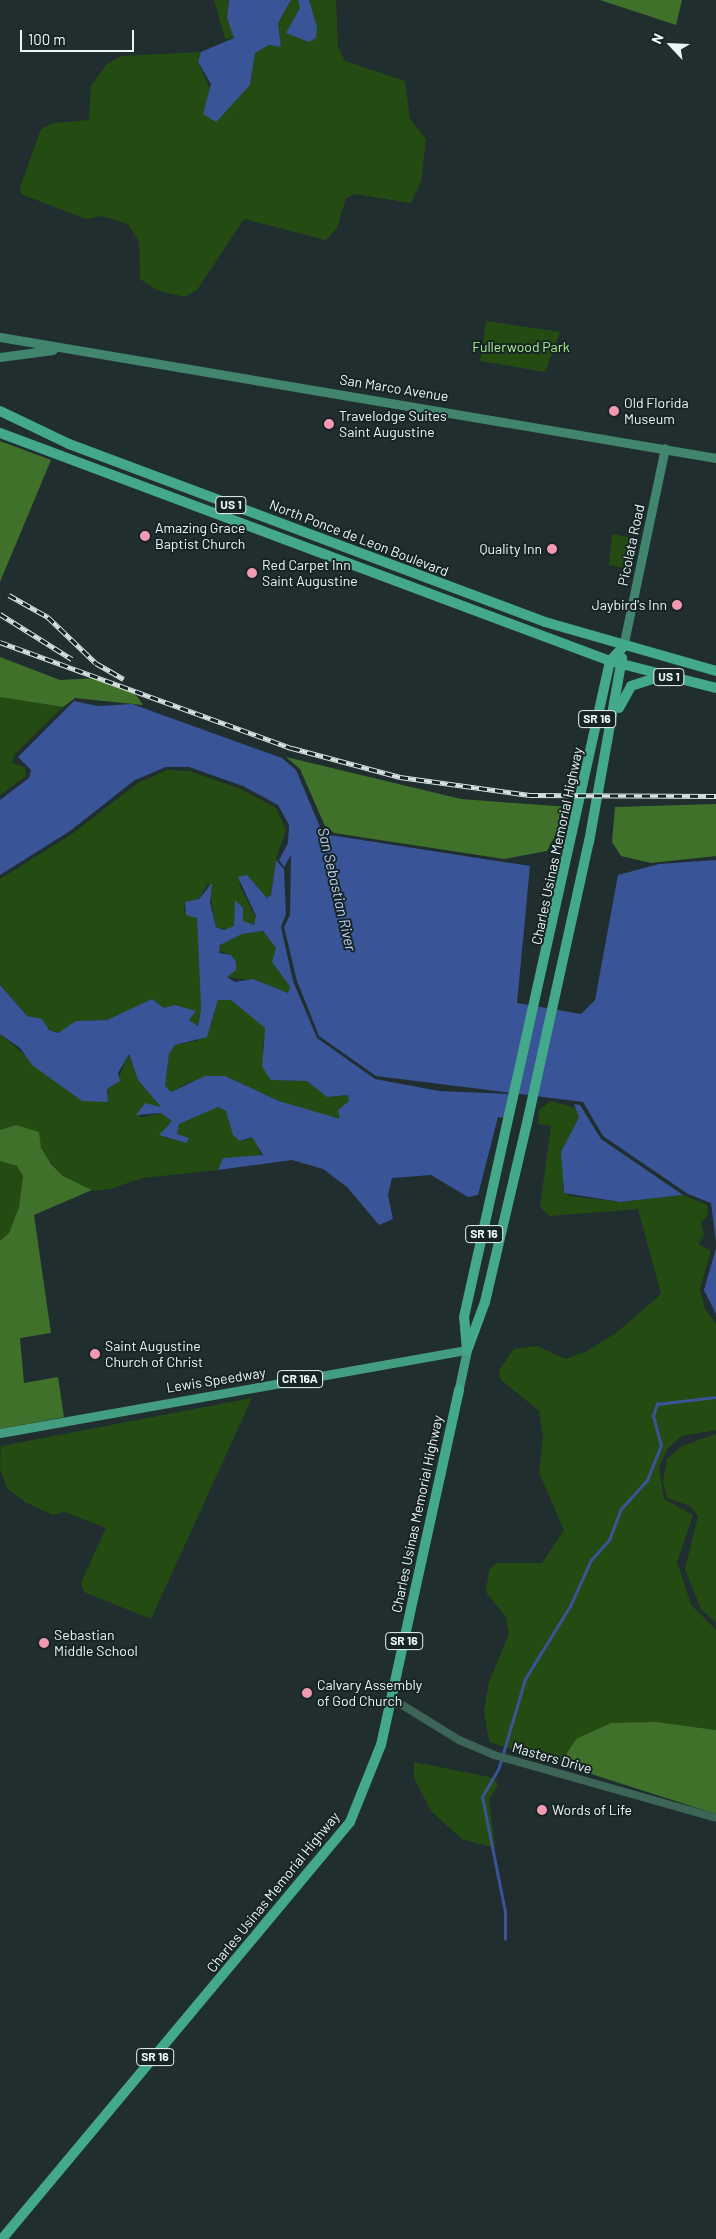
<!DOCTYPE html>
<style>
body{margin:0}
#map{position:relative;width:716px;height:2239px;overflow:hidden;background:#202e2f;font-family:Barlow,sans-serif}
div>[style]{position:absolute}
.green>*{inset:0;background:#244c12}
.forest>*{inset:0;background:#3f712b}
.water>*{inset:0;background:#395497}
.stream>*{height:2.5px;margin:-1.25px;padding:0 1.25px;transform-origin:1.25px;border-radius:1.25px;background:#395497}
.tertiary>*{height:8px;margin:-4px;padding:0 4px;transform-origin:4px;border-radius:4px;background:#3d6557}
.secondary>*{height:9px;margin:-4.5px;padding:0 4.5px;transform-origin:4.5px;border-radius:4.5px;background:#42856f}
.primary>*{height:9px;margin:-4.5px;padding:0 4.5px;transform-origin:4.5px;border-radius:4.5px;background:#439e81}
.trunk>*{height:10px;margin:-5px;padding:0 5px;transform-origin:5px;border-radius:5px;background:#43a98a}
.rail>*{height:4.5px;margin-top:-2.25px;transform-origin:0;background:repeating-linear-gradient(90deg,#162425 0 8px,#d8e1e2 0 16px);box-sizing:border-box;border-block:1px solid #d8e1e2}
.dots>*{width:14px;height:14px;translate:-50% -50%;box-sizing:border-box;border:2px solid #162425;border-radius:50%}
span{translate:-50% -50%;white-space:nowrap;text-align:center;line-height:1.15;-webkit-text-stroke:4px #162425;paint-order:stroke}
.shield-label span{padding:1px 4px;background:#162425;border:1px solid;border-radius:4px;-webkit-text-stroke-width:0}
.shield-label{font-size:12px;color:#edf6f7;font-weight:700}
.park-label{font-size:14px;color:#a9ef8f}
.street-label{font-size:14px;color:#edf6f7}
.poi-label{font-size:14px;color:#edf6f7}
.left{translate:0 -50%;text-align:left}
.right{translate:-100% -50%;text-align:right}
.water-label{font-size:15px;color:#bccef4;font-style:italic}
.north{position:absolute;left:646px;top:20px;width:50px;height:50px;-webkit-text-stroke:4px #162425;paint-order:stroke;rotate:295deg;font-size:14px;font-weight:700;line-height:20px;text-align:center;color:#edf6f7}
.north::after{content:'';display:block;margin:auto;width:18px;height:22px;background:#edf6f7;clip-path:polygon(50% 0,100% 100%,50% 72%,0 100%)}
.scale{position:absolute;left:20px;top:30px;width:114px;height:22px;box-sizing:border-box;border:2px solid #edf6f7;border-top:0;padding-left:6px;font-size:15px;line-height:18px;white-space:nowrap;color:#edf6f7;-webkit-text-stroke:4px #162425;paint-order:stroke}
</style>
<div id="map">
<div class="green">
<i style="clip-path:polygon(214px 0,229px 0,227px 18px,235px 38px,225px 39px)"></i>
<i style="clip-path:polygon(291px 0,298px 0,317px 27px,309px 0,336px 0,338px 47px,345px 61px,405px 81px,410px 119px,426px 139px,421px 181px,411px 203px,355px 194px,346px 198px,337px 228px,326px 240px,244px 219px,197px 290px,185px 297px,156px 290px,140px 279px,139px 242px,128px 224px,102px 216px,86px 219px,21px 194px,20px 187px,41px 129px,54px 123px,89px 120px,91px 86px,107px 64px,121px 56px,201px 52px,198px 62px,209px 87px,234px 101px,250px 85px,255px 53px,269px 45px,281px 47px,278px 23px)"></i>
<i style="clip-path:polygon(486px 321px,560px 332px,545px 372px,480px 361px)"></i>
<i style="clip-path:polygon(612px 534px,638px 539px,629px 569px,609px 565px)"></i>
<i style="clip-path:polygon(0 697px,63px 707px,15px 754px,12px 763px,25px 767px,26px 776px,0 795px)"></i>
<i style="clip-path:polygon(167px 770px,189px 771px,241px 789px,276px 808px,286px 830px,276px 858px,271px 895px,267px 898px,247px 875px,239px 884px,258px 922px,247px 925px,234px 913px,237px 922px,230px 930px,216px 927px,208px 883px,199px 899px,185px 902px,184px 911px,197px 917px,201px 1009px,197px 1027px,189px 1020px,193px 1010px,164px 1008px,152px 999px,107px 1020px,76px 1021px,61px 1033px,49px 1030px,37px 1018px,27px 1016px,0 985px,0 879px,72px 834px,138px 783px)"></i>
<i style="clip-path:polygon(263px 931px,276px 948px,278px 970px,290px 987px,288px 993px,257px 981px,227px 977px,232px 970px,228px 954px,217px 950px,220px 945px,242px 934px)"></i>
<i style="clip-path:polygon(218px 1000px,231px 1000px,266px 1028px,262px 1048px,276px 1080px,307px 1081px,327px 1097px,348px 1095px,350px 1101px,340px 1108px,340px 1120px,279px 1101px,225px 1076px,189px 1082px,171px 1092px,165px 1086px,169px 1054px,175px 1045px,197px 1041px,211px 1025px)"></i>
<i style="clip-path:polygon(0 1034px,63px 1088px,109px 1094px,107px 1089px,117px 1083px,128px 1054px,138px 1080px,161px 1107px,142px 1105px,139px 1118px,161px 1113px,172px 1121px,163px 1137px,186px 1143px,177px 1134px,178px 1124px,218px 1107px,226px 1111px,244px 1141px,252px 1137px,256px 1141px,262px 1159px,238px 1160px,218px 1170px,142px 1178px,110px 1189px,94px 1191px,63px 1176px,16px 1125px,0 1130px)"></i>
<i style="clip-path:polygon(551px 1101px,577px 1108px,579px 1117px,561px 1152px,566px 1170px,562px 1188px,569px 1196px,620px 1202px,683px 1195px,707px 1205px,708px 1214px,701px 1223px,704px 1235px,698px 1244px,711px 1251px,700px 1289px,705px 1309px,716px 1324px,716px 1430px,681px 1436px,667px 1449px,659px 1468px,664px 1499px,693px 1515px,677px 1562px,691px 1605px,716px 1630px,716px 1730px,656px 1722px,576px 1739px,560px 1764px,489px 1742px,484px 1711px,489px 1682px,509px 1634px,506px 1617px,486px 1592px,489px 1570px,496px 1563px,542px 1563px,564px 1530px,539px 1473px,543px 1438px,539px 1411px,500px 1379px,499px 1370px,514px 1349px,537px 1346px,566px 1359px,587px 1351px,616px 1333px,661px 1294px,638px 1209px,550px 1216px,540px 1207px,551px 1126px,538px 1124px,539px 1110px)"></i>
<i style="clip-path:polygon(0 1161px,17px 1166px,23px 1175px,19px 1207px,9px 1233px,0 1241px)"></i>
<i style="clip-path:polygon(252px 1398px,151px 1619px,84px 1592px,81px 1583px,106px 1528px,65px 1512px,53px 1515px,25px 1502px,7px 1488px,0 1469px,1px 1446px)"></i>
<i style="clip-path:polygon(716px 1434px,716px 1623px,701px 1609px,685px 1569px,698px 1516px,690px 1506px,667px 1498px,663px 1482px,667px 1459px,682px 1446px)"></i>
<i style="clip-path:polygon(414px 1762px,494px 1778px,498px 1785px,489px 1799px,495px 1848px,462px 1839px,431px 1811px,414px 1778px)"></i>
</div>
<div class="forest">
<i style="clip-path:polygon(600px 0,682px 0,676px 25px)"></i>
<i style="clip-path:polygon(0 441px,51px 460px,0 582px)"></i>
<i style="clip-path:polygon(0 657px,60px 680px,97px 678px,131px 688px,143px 705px,75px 698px,63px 707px,0 697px)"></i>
<i style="clip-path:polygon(286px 757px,461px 799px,569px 807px,568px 821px,563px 821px,547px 851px,504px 859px,334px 833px,325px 826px,300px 769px)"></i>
<i style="clip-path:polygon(716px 804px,716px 856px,651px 863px,621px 856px,612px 842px,615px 807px)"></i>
<i style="clip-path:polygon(16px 1125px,39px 1132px,41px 1148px,51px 1164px,63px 1176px,92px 1190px,34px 1215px,51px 1333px,20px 1338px,24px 1383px,58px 1377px,64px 1417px,0 1429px,0 1241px,9px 1233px,19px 1207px,23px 1176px,17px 1166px,0 1161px,0 1130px)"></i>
<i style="clip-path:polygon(656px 1722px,716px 1730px,716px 1814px,560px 1764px,576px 1739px,611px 1723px)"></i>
</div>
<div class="water">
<i style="clip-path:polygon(229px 0,291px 0,278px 23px,281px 47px,269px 45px,255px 53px,250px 85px,216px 122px,203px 114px,211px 84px,198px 62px,201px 52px,234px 38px,227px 18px)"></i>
<i style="clip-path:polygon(298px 0,309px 0,317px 27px,316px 38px,309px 42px,286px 33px,300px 8px)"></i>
<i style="clip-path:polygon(74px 701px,97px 706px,132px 704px,282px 758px,296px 770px,323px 834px,530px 866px,517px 1003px,581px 1014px,595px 1000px,618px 875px,659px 864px,716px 860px,716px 1243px,711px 1203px,688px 1194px,603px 1136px,583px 1102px,376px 1076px,319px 1036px,297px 981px,284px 927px,290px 915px,291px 855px,284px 867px,279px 860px,288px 843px,289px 825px,278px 805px,243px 786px,189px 767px,166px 767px,135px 780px,70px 831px,0 875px,0 800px,29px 778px,31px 770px,18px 757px)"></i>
<i style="clip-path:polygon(evenodd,276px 860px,284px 869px,286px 914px,281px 927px,293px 981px,317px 1038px,375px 1079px,439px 1091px,512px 1094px,507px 1118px,498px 1117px,478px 1195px,468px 1197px,431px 1175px,392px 1178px,388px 1195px,393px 1219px,379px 1225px,347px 1187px,323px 1169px,292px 1160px,218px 1170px,223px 1158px,263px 1155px,252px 1137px,240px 1141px,233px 1135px,226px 1111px,218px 1107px,179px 1124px,177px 1134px,189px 1138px,186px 1143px,159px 1135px,172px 1121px,161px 1113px,136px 1115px,145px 1103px,161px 1107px,138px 1080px,129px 1054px,118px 1073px,120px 1081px,107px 1089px,108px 1102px,82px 1101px,32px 1065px,20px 1048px,0 1034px,0 985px,27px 1016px,42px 1019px,49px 1030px,58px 1033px,76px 1021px,107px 1020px,152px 999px,164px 1008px,175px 1005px,196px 1011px,189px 1020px,198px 1026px,201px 1009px,197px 918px,186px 915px,185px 902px,199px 899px,212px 883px,210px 903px,216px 927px,224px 930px,234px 926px,235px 900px,243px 908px,243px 921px,254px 925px,256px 916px,238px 877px,247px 875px,267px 898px,271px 895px,276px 860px,263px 931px,276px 948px,272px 962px,290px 987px,288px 993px,253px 979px,235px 982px,227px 977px,236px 970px,236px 962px,231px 955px,219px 953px,220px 945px,242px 934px,263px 931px,276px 860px,218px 1000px,231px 1000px,265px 1028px,262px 1067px,271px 1080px,307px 1081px,327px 1097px,348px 1095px,349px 1101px,338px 1110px,340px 1119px,279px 1101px,225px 1076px,205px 1076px,171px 1092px,165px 1086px,169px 1054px,175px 1045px,207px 1037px,218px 1000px)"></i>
<i style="clip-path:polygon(574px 1104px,580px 1105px,601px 1139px,683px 1195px,620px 1202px,564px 1193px,561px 1152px,579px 1117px)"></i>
<i style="clip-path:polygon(716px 1248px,716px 1314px,704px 1290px)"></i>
</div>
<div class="stream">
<i style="left:505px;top:1939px;width:27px;rotate:-90deg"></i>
<i style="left:505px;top:1912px;width:117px;rotate:-101.3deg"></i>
<i style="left:482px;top:1797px;width:34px;rotate:-60deg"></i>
<i style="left:499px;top:1767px;width:92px;rotate:-73.5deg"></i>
<i style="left:525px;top:1679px;width:86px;rotate:-58.3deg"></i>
<i style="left:570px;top:1606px;width:51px;rotate:-65.5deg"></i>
<i style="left:591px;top:1560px;width:27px;rotate:-48deg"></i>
<i style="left:609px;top:1540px;width:33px;rotate:-69deg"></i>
<i style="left:621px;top:1509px;width:39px;rotate:-48deg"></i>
<i style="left:647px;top:1480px;width:37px;rotate:-68deg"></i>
<i style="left:661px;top:1446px;width:31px;rotate:-105deg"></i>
<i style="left:653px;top:1416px;width:13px;rotate:-72deg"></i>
<i style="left:657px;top:1404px;width:59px;rotate:-6.8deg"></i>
</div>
<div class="tertiary">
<i style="left:391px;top:1698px;width:80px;rotate:31.7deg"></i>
<i style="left:459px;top:1740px;width:38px;rotate:23deg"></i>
<i style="left:494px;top:1755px;width:231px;rotate:15.8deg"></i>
</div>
<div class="secondary">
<i style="left:0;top:337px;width:726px;rotate:9.59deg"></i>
<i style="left:0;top:357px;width:53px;rotate:-7.5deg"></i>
<i style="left:623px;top:647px;width:203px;rotate:-78.1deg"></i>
</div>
<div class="primary">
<i style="left:0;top:1433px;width:474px;rotate:-10.1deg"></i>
<i style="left:467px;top:1350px;width:40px;rotate:102deg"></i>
</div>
<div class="trunk">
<i style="left:0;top:411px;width:76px;rotate:25.6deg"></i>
<i style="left:69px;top:444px;width:508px;rotate:20.5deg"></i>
<i style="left:545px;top:622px;width:178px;rotate:16deg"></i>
<i style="left:0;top:433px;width:651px;rotate:20.49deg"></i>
<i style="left:610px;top:661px;width:109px;rotate:14.3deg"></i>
<i style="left:619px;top:708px;width:25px;rotate:-61deg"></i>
<i style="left:631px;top:686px;width:29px;rotate:-18deg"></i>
<i style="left:468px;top:1348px;width:49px;rotate:-69.7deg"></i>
<i style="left:485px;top:1302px;width:184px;rotate:-76.8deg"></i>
<i style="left:527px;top:1123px;width:288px;rotate:-77.6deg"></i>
<i style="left:589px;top:842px;width:187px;rotate:-79.8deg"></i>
<i style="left:467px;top:1350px;width:33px;rotate:-95deg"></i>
<i style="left:464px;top:1317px;width:672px;rotate:-77.45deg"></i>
<i style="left:610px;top:661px;width:19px;rotate:-47deg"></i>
<i style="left:2px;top:2239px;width:543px;rotate:-50.15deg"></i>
<i style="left:350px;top:1822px;width:83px;rotate:-68.1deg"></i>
<i style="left:381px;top:1745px;width:364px;rotate:-77.6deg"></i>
</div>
<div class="rail">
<i style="left:9px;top:595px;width:45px;rotate:29.4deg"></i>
<i style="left:48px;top:617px;width:66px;rotate:43.8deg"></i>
<i style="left:96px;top:663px;width:32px;rotate:30deg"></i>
<i style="left:0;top:614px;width:85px;rotate:32deg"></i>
<i style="left:0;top:642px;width:311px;rotate:20deg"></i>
<i style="left:292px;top:748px;width:112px;rotate:15deg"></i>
<i style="left:400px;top:777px;width:131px;rotate:7.9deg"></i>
<i style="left:530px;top:795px;width:186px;rotate:0.3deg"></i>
</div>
<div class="dots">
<i style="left:614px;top:411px;background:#f19ab2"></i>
<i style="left:329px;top:424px;background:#f19ab2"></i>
<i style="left:145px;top:536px;background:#f19ab2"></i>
<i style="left:552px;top:549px;background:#f19ab2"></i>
<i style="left:252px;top:573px;background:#f19ab2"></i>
<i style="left:677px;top:605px;background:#f19ab2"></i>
<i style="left:95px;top:1354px;background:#f19ab2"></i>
<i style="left:44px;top:1643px;background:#f19ab2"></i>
<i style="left:307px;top:1693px;background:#f19ab2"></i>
<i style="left:542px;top:1810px;background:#f19ab2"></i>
</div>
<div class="shield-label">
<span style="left:231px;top:505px">US 1</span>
<span style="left:669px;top:677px">US 1</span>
<span style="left:597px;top:719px">SR 16</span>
<span style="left:484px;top:1234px">SR 16</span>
<span style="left:300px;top:1379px">CR 16A</span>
<span style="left:404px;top:1641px">SR 16</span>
<span style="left:155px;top:2057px">SR 16</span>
</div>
<div class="park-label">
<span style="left:521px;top:347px">Fullerwood Park</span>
</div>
<div class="street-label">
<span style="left:394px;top:388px;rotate:9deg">San Marco Avenue</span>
<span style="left:359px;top:538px;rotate:21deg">North Ponce de Leon Boulevard</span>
<span style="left:631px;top:545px;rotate:-78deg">Picolata Road</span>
<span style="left:557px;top:846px;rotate:-78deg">Charles Usinas Memorial Highway</span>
<span style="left:216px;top:1380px;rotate:-9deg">Lewis Speedway</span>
<span style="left:417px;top:1514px;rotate:-78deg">Charles Usinas Memorial Highway</span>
<span style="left:552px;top:1758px;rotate:16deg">Masters Drive</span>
<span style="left:273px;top:1892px;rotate:-51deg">Charles Usinas Memorial Highway</span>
</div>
<div class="poi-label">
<span class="left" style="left:624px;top:411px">Old Florida<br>Museum</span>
<span class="left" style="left:339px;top:424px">Travelodge Suites<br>Saint Augustine</span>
<span class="left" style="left:155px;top:536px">Amazing Grace<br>Baptist Church</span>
<span class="right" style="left:542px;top:549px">Quality Inn</span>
<span class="left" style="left:262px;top:573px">Red Carpet Inn<br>Saint Augustine</span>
<span class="right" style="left:667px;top:605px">Jaybird's Inn</span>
<span class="left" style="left:105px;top:1354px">Saint Augustine<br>Church of Christ</span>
<span class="left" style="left:54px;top:1643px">Sebastian<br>Middle School</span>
<span class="left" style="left:317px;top:1693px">Calvary Assembly<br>of God Church</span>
<span class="left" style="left:552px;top:1810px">Words of Life</span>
</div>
<div class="water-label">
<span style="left:337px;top:889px;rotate:77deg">San Sebastian River</span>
</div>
<div class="north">N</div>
<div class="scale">100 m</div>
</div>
